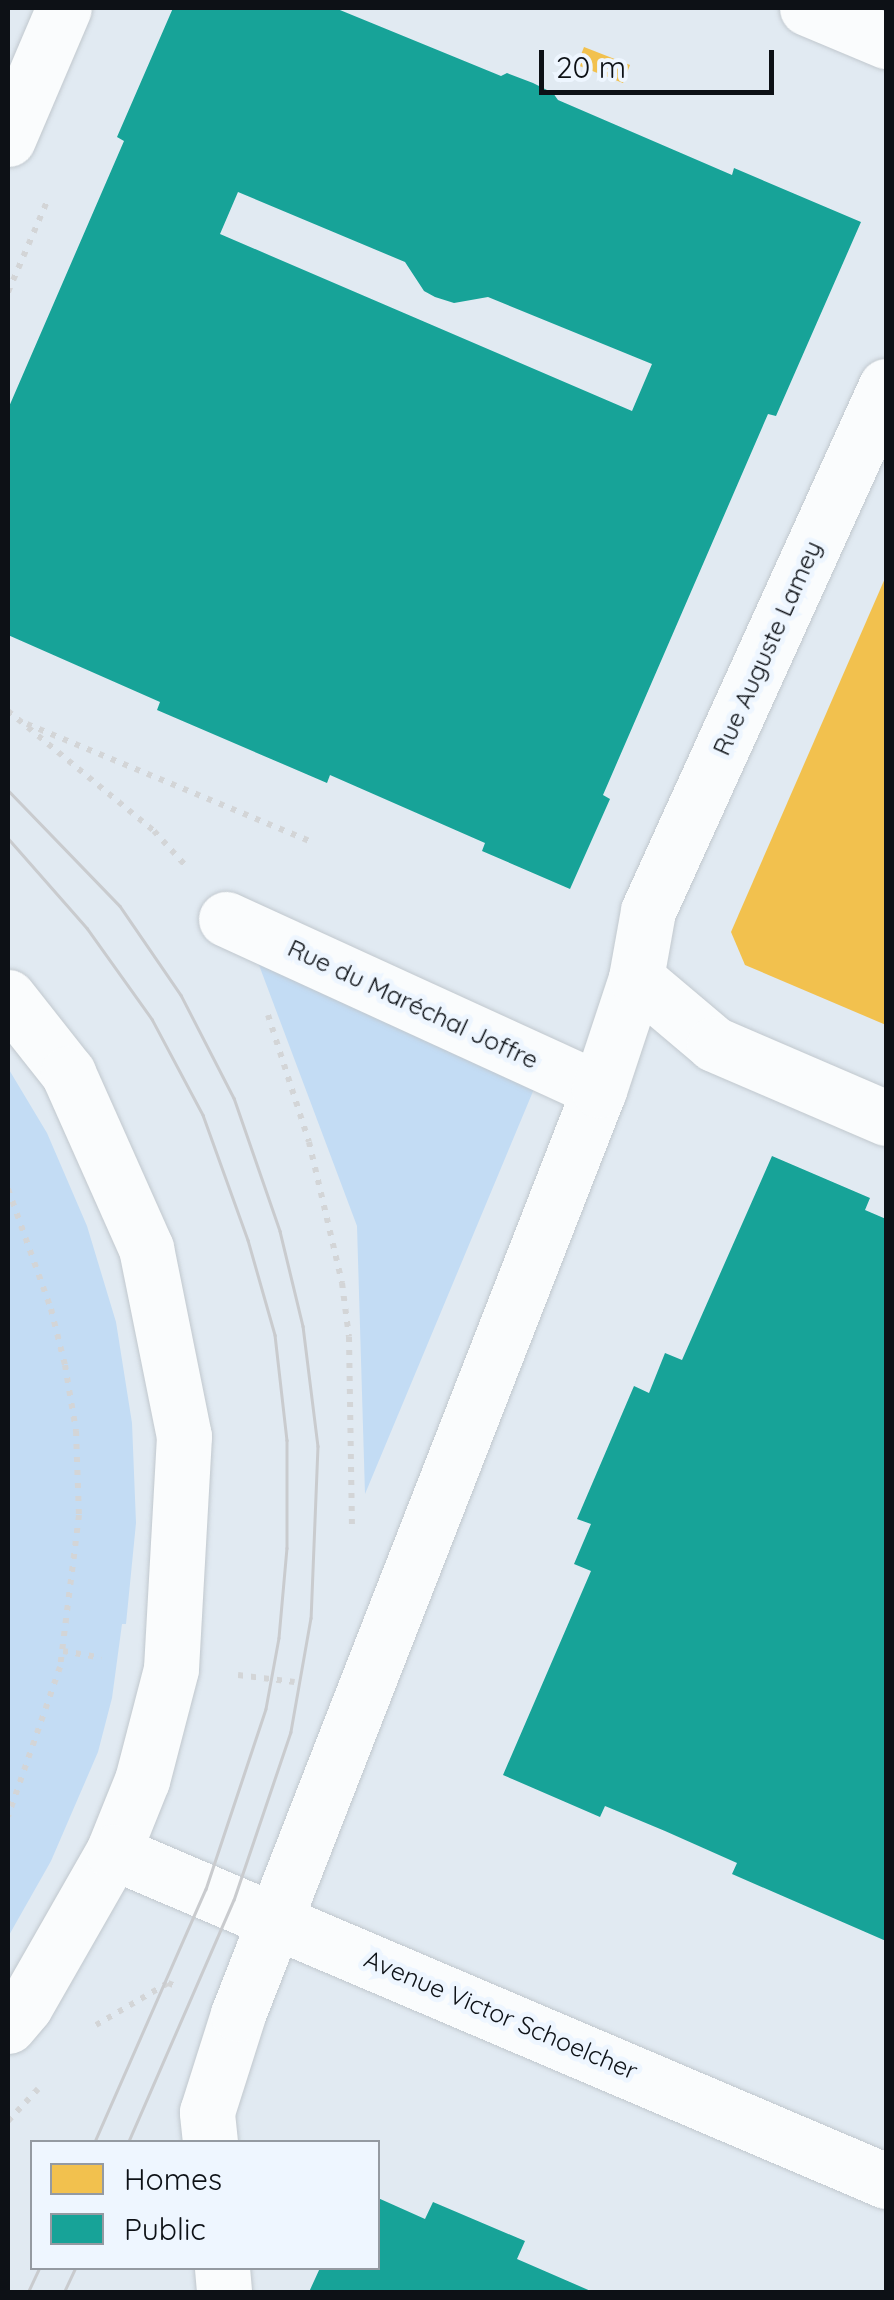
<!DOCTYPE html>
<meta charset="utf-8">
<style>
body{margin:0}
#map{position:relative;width:894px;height:2300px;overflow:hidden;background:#e1eaf2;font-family:Quicksand,sans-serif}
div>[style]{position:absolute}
.green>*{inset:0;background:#c3dcf4}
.homes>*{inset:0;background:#f2c14e}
.public>*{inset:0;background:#17a398}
.path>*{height:6px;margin-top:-3px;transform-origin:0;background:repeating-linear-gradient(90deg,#d3d5d7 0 5px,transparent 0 13px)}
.roads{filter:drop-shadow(0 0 2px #c1c8ce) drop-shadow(0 0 2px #c1c8ce)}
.pedestrian>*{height:55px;margin:-27.5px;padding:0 27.5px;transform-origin:27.5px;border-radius:27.5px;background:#fafcfd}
.minor>*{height:55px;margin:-27.5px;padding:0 27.5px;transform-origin:27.5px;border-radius:27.5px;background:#fafcfd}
.tertiary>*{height:55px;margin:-27.5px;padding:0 27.5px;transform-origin:27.5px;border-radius:27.5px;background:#fafcfd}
.primary>*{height:55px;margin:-27.5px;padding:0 27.5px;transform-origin:27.5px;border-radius:27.5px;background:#fafcfd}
.tram>*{height:2.5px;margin:-1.25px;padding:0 1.25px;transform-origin:1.25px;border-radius:1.25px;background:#c9cbce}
span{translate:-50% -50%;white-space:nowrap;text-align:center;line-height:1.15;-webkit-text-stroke:10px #eef6ff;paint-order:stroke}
.street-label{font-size:25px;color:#0d1116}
.frame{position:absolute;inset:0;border:10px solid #0d1116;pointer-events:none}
.legend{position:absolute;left:30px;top:2140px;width:350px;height:130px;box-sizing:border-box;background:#eef6ff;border:2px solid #949aa2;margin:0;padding:12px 18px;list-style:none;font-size:30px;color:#0d1116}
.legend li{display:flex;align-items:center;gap:20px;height:50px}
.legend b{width:50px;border:2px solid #949aa2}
.scale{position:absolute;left:539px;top:50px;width:235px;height:45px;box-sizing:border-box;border:5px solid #0d1116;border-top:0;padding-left:12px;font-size:30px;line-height:35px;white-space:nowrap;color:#0d1116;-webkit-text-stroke:8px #eef6ff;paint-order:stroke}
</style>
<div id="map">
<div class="green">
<i style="clip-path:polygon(253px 949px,539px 1077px,365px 1494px,357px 1226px)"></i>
<i style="clip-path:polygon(8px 1068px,47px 1133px,87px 1226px,116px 1322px,132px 1423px,136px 1523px,126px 1624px,122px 1624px,112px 1698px,98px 1752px,51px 1861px,8px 1937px)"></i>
</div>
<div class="homes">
<i style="clip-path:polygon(584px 47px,630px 65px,623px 83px,577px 65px)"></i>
<i style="clip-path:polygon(886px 576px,886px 1025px,745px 965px,731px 932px)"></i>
</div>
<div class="public">
<i style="clip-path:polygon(evenodd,173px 8px,335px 8px,501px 76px,507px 73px,533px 83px,553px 93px,558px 100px,732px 175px,734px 168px,861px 222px,776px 416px,768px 414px,603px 795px,610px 799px,570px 889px,482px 851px,485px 843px,330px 775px,327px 783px,157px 710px,160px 702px,8px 635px,8px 409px,124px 141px,117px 137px,173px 8px,238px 192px,405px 262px,424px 291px,435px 297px,454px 303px,488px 297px,652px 364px,632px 411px,220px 234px,238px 192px)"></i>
<i style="clip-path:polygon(772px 1156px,870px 1198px,865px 1210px,886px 1219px,886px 1941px,732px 1874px,737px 1863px,665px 1831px,605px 1806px,600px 1817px,503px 1775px,591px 1571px,574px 1564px,591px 1524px,577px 1519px,634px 1386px,649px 1393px,665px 1353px,682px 1360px)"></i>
<i style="clip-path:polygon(378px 2198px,425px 2219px,433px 2202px,525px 2241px,517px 2259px,593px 2292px,309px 2292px,320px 2268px,378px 2268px)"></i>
</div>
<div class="path">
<i style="left:8px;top:292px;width:103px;rotate:-66.7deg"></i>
<i style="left:8px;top:711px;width:189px;rotate:39.4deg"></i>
<i style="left:154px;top:831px;width:46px;rotate:47.6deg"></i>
<i style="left:27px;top:724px;width:308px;rotate:22.5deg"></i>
<i style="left:268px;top:1015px;width:133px;rotate:72.1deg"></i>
<i style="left:309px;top:1142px;width:145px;rotate:76.8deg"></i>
<i style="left:342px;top:1283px;width:54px;rotate:82.6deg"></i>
<i style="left:349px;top:1337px;width:189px;rotate:89.1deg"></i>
<i style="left:8px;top:1189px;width:127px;rotate:70.3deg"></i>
<i style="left:51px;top:1309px;width:58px;rotate:76deg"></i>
<i style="left:65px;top:1365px;width:67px;rotate:80.5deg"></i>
<i style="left:76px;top:1431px;width:84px;rotate:88deg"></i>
<i style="left:79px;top:1515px;width:153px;rotate:97.1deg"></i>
<i style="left:60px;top:1667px;width:158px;rotate:109.2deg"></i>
<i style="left:63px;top:1651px;width:39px;rotate:10deg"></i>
<i style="left:238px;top:1675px;width:57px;rotate:7deg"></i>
<i style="left:96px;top:2025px;width:83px;rotate:-30.3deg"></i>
<i style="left:168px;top:1983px;width:9px;rotate:21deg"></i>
<i style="left:8px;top:2121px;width:44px;rotate:-46.8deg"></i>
</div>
<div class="roads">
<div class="pedestrian">
<i style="left:226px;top:919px;width:410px;rotate:24.6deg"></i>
<i style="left:210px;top:2142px;width:30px;rotate:-96deg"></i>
<i style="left:207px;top:2112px;width:103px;rotate:-72.4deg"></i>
<i style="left:238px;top:2014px;width:992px;rotate:-68.66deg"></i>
<i style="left:599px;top:1090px;width:118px;rotate:-71.7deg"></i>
<i style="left:222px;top:2268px;width:24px;rotate:85deg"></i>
</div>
<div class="minor">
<i style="left:886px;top:386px;width:576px;rotate:114.39deg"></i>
<i style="left:648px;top:911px;width:68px;rotate:100.2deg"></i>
<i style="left:636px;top:978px;width:102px;rotate:40.2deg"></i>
<i style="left:714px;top:1044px;width:187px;rotate:23.3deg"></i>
</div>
<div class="tertiary">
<i style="left:8px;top:139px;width:142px;rotate:-66.9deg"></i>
<i style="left:8px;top:997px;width:97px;rotate:51.7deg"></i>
<i style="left:68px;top:1073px;width:192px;rotate:66deg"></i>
<i style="left:146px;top:1248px;width:192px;rotate:78.6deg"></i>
<i style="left:184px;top:1436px;width:233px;rotate:93.2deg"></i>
<i style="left:171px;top:1669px;width:115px;rotate:104.6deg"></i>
<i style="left:142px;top:1780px;width:78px;rotate:111.9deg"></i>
<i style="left:113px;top:1852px;width:177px;rotate:119.7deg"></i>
<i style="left:25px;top:2006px;width:26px;rotate:130deg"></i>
<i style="left:113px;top:1852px;width:840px;rotate:23.06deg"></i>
</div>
<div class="primary">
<i style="left:807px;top:8px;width:86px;rotate:22.7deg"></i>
</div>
</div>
<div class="tram">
<i style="left:8px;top:790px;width:161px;rotate:46deg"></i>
<i style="left:120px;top:906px;width:108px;rotate:55.6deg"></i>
<i style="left:181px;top:995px;width:116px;rotate:62.8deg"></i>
<i style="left:234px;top:1098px;width:141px;rotate:70.9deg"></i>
<i style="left:280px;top:1231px;width:98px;rotate:76.4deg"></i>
<i style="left:303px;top:1326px;width:121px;rotate:82.9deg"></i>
<i style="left:318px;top:1446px;width:172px;rotate:92.3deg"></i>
<i style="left:311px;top:1618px;width:116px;rotate:100deg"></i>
<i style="left:291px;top:1732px;width:177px;rotate:108.7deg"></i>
<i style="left:234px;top:1900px;width:264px;rotate:113.5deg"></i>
<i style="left:8px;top:838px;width:120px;rotate:48.7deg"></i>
<i style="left:87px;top:928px;width:112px;rotate:54.5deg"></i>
<i style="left:152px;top:1019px;width:109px;rotate:62deg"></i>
<i style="left:203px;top:1115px;width:133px;rotate:70.2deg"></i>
<i style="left:248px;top:1240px;width:99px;rotate:74.1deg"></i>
<i style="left:275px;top:1335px;width:106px;rotate:83.5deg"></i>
<i style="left:287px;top:1440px;width:108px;rotate:90deg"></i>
<i style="left:287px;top:1548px;width:90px;rotate:95.1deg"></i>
<i style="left:279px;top:1638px;width:72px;rotate:100.4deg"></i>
<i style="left:266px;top:1709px;width:190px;rotate:108.4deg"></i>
<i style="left:206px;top:1889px;width:276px;rotate:113.7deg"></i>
<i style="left:28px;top:2292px;width:26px;rotate:-65deg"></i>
<i style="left:64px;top:2292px;width:26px;rotate:-65deg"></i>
</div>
<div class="street-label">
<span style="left:767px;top:648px;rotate:-66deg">Rue Auguste Lamey</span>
<span style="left:413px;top:1004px;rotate:25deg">Rue du Maréchal Joffre</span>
<span style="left:501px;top:2015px;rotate:23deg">Avenue Victor Schoelcher</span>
</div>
<div class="frame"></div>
<ul class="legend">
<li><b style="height:28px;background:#f2c14e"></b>Homes</li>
<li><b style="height:28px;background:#17a398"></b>Public</li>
</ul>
<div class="scale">20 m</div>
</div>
